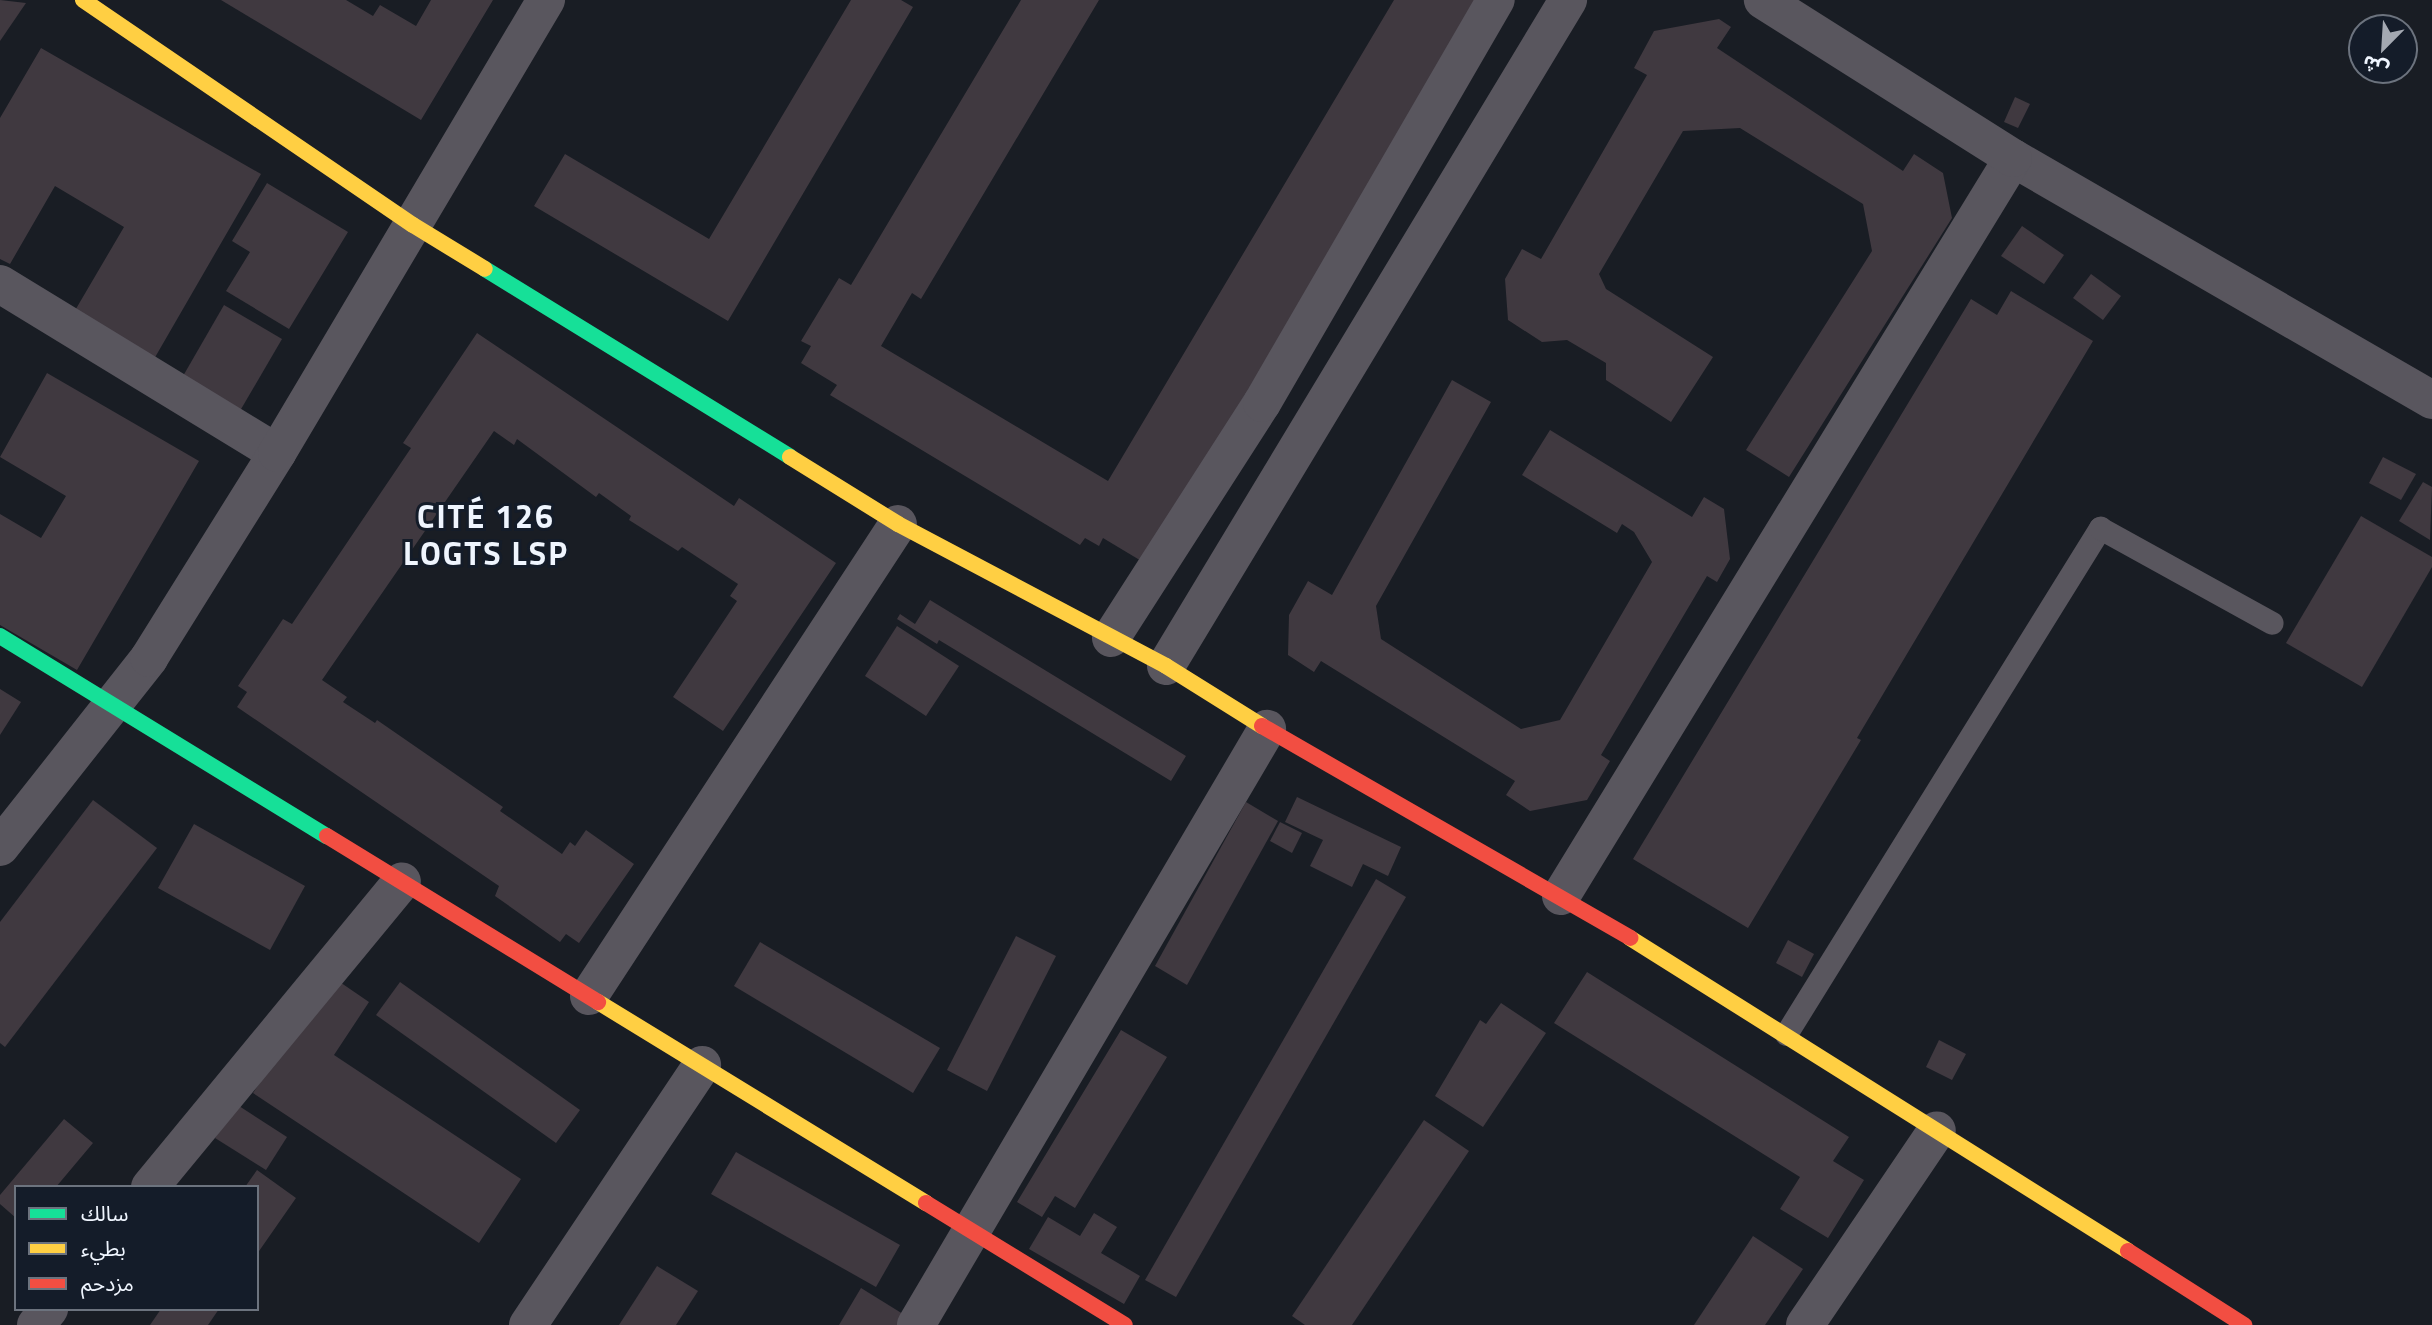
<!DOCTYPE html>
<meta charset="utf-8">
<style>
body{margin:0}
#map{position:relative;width:2432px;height:1325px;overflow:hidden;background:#191d24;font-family:"Titillium Web","Noto Sans Arabic",sans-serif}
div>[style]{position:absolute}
.building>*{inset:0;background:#403940}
.lane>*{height:23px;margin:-11.5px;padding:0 11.5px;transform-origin:11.5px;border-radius:11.5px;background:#59565e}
.street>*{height:38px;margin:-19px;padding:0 19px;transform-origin:19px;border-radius:19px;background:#59565e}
.fast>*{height:16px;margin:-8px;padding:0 8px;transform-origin:8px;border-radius:8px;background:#16e098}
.slow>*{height:16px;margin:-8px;padding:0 8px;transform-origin:8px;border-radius:8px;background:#ffcf43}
.jam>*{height:16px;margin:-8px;padding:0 8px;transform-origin:8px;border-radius:8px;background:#f24e42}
span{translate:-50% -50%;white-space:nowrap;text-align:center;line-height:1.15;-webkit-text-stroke:6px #141c29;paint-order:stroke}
.district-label{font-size:32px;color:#eff5fe;font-weight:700;letter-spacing:2px}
.legend{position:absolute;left:14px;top:1185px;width:245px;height:126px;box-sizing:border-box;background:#141c29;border:2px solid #6c737e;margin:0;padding:9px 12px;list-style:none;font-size:21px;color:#eff5fe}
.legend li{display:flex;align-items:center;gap:14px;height:35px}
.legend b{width:35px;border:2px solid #6c737e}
.north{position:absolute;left:2348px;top:14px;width:70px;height:70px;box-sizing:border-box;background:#141c29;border:2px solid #6c737e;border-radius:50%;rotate:204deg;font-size:19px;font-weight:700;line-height:28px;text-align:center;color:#eff5fe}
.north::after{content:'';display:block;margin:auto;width:24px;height:32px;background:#a4a9b2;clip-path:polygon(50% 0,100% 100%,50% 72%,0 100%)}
</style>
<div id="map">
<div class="building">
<i style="clip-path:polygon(0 0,26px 3px,0 41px)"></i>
<i style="clip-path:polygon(221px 0,346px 0,373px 16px,380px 5px,416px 26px,431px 0,493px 0,421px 120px)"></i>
<i style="clip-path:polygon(851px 0,901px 0,913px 7px,728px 321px,534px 206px,565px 154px,709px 239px)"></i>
<i style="clip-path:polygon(1021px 0,1099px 0,921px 299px,912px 293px,881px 346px,1108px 481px,1394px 0,1486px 0,1143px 562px,1103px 538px,1099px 546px,1085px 538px,1080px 545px,830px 395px,837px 385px,801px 363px,811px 346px,801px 341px,839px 278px,851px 285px)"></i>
<i style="clip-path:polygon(1719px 19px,1731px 27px,1717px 48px,1903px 171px,1914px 154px,1943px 173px,1952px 218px,1789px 477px,1746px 450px,1872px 251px,1863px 204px,1740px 128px,1683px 131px,1599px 274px,1606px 289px,1713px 357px,1671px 422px,1606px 380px,1606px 363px,1567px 340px,1542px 342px,1508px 320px,1505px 279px,1522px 249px,1541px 259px,1647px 75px,1634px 68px,1654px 31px)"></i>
<i style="clip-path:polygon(41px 48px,261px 174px,150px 366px,70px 319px,124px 227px,55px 186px,10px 264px,0 259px,0 118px)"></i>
<i style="clip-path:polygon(2015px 97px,2030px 104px,2018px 128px,2004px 122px)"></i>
<i style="clip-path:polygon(267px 183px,348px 232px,289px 329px,226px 291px,250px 252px,232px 241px)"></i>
<i style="clip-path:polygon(2022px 226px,2064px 255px,2044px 284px,2001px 256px)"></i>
<i style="clip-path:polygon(2091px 274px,2121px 296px,2103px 320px,2073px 298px)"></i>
<i style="clip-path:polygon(2011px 291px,2093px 341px,1857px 738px,1861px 740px,1748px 928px,1633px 859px,1971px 299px,1997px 315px)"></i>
<i style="clip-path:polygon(224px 305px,282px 339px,237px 416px,179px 383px)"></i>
<i style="clip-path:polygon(477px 333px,734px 506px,739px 498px,836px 563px,723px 731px,673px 697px,737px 601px,730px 596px,738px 584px,682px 547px,678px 551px,629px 520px,631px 516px,599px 493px,596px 497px,517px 439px,514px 445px,494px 431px,322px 680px,347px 697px,343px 702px,375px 723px,377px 720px,503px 807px,500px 811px,562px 854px,570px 842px,575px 846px,586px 830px,634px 864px,579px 943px,566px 934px,560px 942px,495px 896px,499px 886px,237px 707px,247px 692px,238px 686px,283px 619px,292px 624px,411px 448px,403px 443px)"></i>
<i style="clip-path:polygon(47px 373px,199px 461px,77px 670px,0 625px,0 514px,41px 538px,66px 496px,0 457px)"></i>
<i style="clip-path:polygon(1452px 380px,1491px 402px,1376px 606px,1381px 639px,1521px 729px,1560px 720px,1652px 562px,1634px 532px,1622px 524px,1617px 533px,1522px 475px,1550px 430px,1692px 517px,1704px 497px,1724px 509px,1730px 559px,1717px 582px,1707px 576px,1601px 755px,1610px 761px,1587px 800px,1530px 811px,1506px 795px,1515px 781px,1321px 661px,1314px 672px,1288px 655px,1289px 615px,1308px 581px,1332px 595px)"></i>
<i style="clip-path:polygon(2383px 457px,2416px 474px,2401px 500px,2369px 483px)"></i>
<i style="clip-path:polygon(2423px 482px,2432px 487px,2430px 540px,2399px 521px)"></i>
<i style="clip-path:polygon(2361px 516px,2432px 557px,2432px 567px,2362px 687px,2286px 643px)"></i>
<i style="clip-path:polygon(930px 600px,1186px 756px,1171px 781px,939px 640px,937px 644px,897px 619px,900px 614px,915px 624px)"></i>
<i style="clip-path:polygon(897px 626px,959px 666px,926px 716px,865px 676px)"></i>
<i style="clip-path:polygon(0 689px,21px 702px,0 735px)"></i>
<i style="clip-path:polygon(1297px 797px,1401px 847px,1388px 876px,1363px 864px,1352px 887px,1310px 866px,1323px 840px,1285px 822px)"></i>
<i style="clip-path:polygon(93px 800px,157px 848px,5px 1047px,0 1043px,0 922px)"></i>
<i style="clip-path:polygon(1246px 802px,1278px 821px,1187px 985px,1155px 966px)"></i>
<i style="clip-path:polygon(1280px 822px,1302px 833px,1292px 853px,1270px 841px)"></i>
<i style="clip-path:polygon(194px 824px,305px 886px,270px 950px,158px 888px)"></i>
<i style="clip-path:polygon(1376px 879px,1406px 897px,1176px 1297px,1145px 1280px)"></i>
<i style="clip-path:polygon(1016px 936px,1056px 956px,987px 1091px,947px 1070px)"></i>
<i style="clip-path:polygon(1788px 940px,1814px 954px,1802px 977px,1776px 963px)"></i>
<i style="clip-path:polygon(760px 942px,940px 1048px,913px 1093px,734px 986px)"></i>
<i style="clip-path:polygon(1587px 972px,1849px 1137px,1833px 1161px,1864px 1180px,1828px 1238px,1780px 1209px,1800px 1177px,1554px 1023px)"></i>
<i style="clip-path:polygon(331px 976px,369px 1002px,334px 1055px,521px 1179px,479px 1243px,253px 1093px)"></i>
<i style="clip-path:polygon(400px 982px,580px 1110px,556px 1143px,376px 1015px)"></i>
<i style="clip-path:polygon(1501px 1003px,1546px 1033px,1483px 1127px,1435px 1096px,1480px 1020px,1486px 1024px)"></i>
<i style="clip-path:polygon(1121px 1030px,1167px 1057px,1075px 1208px,1055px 1196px,1042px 1217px,1017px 1202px)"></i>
<i style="clip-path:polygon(1939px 1040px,1966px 1054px,1952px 1080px,1926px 1067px)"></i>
<i style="clip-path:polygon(236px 1104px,287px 1137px,266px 1170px,215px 1138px)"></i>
<i style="clip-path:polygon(64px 1119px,93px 1143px,56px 1187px,16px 1187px,16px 1218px,0 1204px,0 1195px)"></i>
<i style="clip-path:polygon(1424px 1120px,1469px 1151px,1352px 1325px,1305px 1325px,1292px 1316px)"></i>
<i style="clip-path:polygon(736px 1152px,900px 1245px,876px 1287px,711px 1194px)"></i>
<i style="clip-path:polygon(257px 1170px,296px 1198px,257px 1254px,257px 1187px,245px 1187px)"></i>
<i style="clip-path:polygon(1094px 1213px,1117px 1227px,1101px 1253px,1140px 1276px,1124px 1304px,1029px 1249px,1048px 1217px,1080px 1236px)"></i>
<i style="clip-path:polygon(1753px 1236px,1803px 1269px,1765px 1325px,1694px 1325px)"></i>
<i style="clip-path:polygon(657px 1266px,698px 1291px,676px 1325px,619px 1325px)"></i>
<i style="clip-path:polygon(861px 1288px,903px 1314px,897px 1325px,839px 1325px)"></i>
<i style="clip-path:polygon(161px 1309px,219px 1309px,208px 1325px,150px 1325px)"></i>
</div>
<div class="lane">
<i style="left:1786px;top:1034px;width:596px;rotate:-58.18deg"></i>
<i style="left:2100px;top:528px;width:196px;rotate:28.9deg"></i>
</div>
<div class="street">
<i style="left:2013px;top:158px;width:484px;rotate:30deg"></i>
<i style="left:0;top:284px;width:324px;rotate:31.4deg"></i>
<i style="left:1111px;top:638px;width:279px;rotate:-57.3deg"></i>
<i style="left:1262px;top:403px;width:466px;rotate:-59.9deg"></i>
<i style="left:1166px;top:666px;width:778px;rotate:-58.88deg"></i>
<i style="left:0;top:847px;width:241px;rotate:-51.7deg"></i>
<i style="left:149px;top:658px;width:242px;rotate:-58deg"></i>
<i style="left:277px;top:453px;width:527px;rotate:-59.3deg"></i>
<i style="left:1561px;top:896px;width:865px;rotate:-58.51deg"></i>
<i style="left:2013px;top:158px;width:296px;rotate:-147.7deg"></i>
<i style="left:589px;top:996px;width:564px;rotate:-56.79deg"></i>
<i style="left:150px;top:1187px;width:396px;rotate:-50.5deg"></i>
<i style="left:36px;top:1325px;width:21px;rotate:-51deg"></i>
<i style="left:528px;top:1325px;width:313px;rotate:-56.2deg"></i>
<i style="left:916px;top:1325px;width:692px;rotate:-59.51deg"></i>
<i style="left:1805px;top:1325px;width:235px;rotate:-55.9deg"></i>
</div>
<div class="fast">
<i style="left:485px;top:269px;width:358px;rotate:31.6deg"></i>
<i style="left:0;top:636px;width:383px;rotate:31.5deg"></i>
</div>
<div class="slow">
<i style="left:83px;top:0;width:399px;rotate:34.3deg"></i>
<i style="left:413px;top:225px;width:84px;rotate:31.4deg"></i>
<i style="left:790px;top:457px;width:127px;rotate:31.8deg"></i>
<i style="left:898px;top:524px;width:303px;rotate:27.9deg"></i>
<i style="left:1166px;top:666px;width:113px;rotate:32deg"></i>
<i style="left:1630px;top:938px;width:588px;rotate:32.15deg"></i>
<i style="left:598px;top:1002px;width:385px;rotate:31.5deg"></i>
</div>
<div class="jam">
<i style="left:1262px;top:726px;width:425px;rotate:29.9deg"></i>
<i style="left:327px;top:836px;width:318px;rotate:31.5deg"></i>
<i style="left:926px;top:1203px;width:233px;rotate:31.5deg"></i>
<i style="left:2128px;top:1251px;width:138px;rotate:32.5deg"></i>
</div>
<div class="district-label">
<span style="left:486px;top:535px">CITÉ 126<br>LOGTS LSP</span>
</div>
<ul class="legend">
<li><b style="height:9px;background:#16e098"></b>سالك</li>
<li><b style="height:9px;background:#ffcf43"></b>بطيء</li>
<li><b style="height:9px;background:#f24e42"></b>مزدحم</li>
</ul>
<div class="north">ش</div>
</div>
